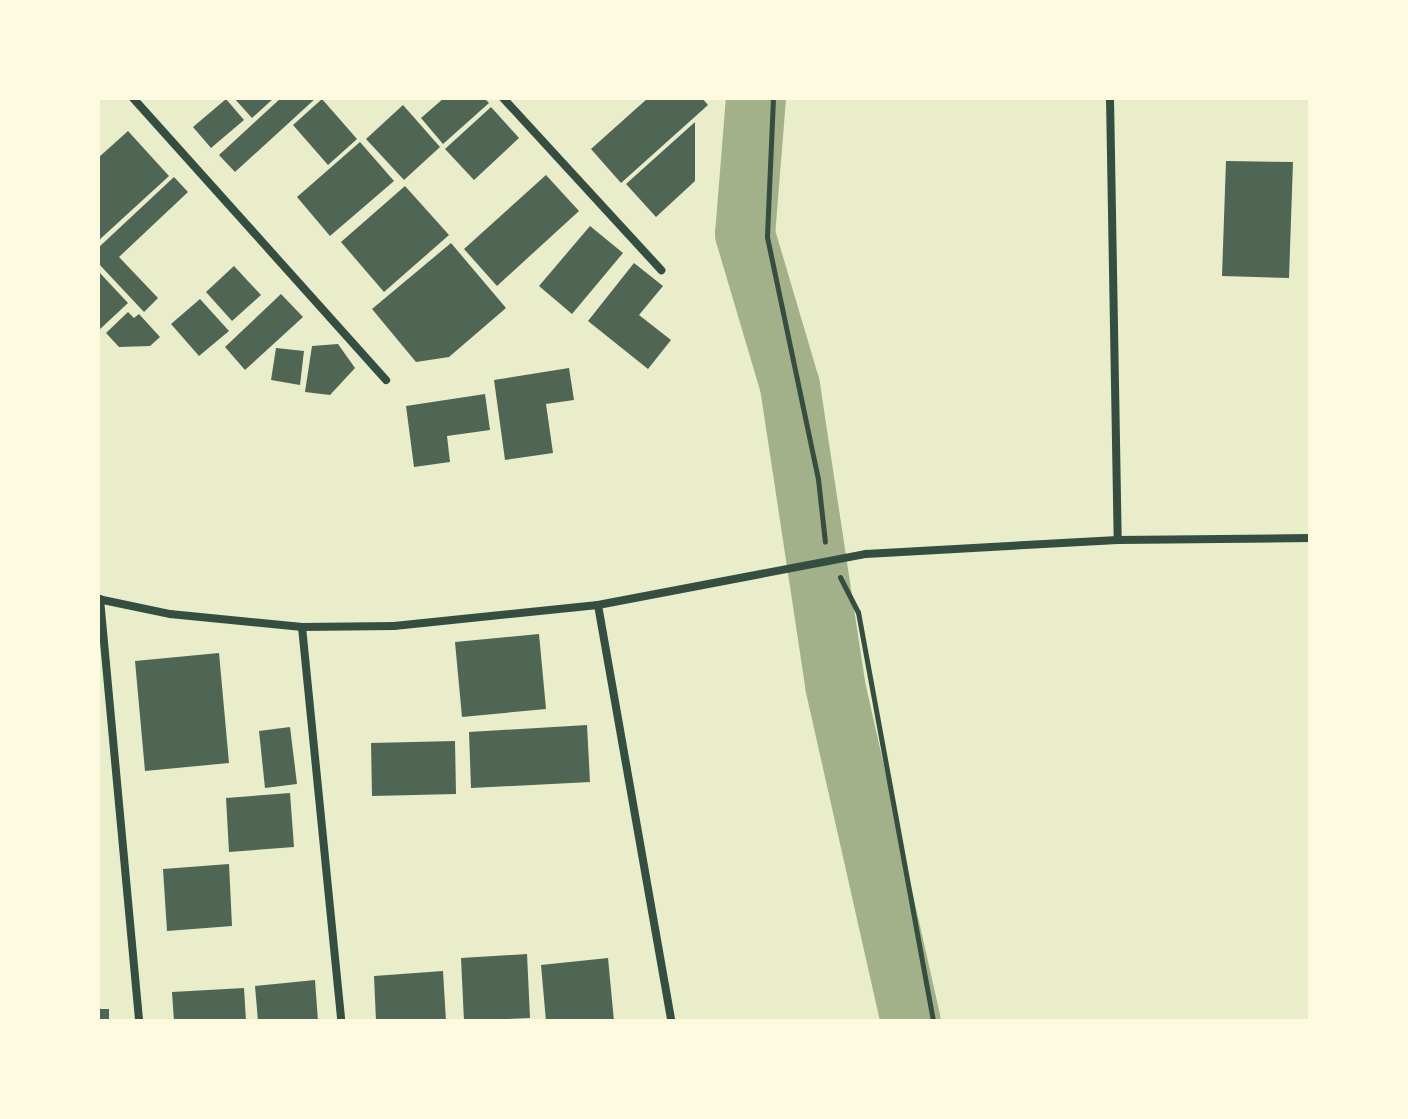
<!DOCTYPE html>
<style>
body{margin:0}
#map{position:relative;width:1408px;height:1119px;overflow:hidden;background:#e9edc9;font-family:"Varela Round",sans-serif}
div>[style]{position:absolute}
.river>*{height:60px;margin:-30px;padding:0 30px;transform-origin:30px;border-radius:30px;background:#a3b18a}
.building>*{inset:0;background:#4f6655}
.path>*{height:5px;margin:-2.5px;padding:0 2.5px;transform-origin:2.5px;border-radius:2.5px;background:#344e41}
.minor>*{height:8px;margin:-4px;padding:0 4px;transform-origin:4px;border-radius:4px;background:#344e41}
span{translate:-50% -50%;white-space:nowrap;text-align:center;line-height:1.15;-webkit-text-stroke:6px #fefae0;paint-order:stroke}
.frame{position:absolute;inset:0;border:100px solid #fefae0;pointer-events:none}
</style>
<div id="map">
<div class="river">
<i style="left:756px;top:98px;width:136px;rotate:94.6deg"></i>
<i style="left:745px;top:234px;width:159px;rotate:73.5deg"></i>
<i style="left:790px;top:386px;width:302px;rotate:81.4deg"></i>
<i style="left:835px;top:685px;width:344px;rotate:77.3deg"></i>
</div>
<div class="building">
<i style="clip-path:polygon(234px 98px,274px 98px,252px 118px)"></i>
<i style="clip-path:polygon(281px 98px,316px 98px,235px 172px,219px 155px)"></i>
<i style="clip-path:polygon(444px 98px,484px 98px,489px 103px,443px 144px,421px 118px)"></i>
<i style="clip-path:polygon(648px 98px,702px 98px,708px 105px,621px 183px,591px 149px)"></i>
<i style="clip-path:polygon(226px 99px,244px 120px,211px 148px,193px 127px)"></i>
<i style="clip-path:polygon(322px 99px,357px 139px,328px 165px,293px 125px)"></i>
<i style="clip-path:polygon(403px 105px,440px 147px,404px 180px,366px 139px)"></i>
<i style="clip-path:polygon(491px 107px,519px 138px,474px 180px,445px 149px)"></i>
<i style="clip-path:polygon(695px 122px,695px 181px,656px 217px,626px 184px)"></i>
<i style="clip-path:polygon(128px 131px,169px 176px,98px 241px,98px 158px)"></i>
<i style="clip-path:polygon(360px 142px,394px 181px,330px 236px,297px 197px)"></i>
<i style="clip-path:polygon(1226px 161px,1293px 162px,1289px 278px,1222px 276px)"></i>
<i style="clip-path:polygon(546px 175px,579px 211px,497px 286px,464px 249px)"></i>
<i style="clip-path:polygon(174px 177px,188px 192px,119px 257px,158px 298px,144px 312px,98px 263px,98px 248px)"></i>
<i style="clip-path:polygon(405px 186px,449px 235px,384px 292px,341px 242px)"></i>
<i style="clip-path:polygon(590px 226px,623px 253px,572px 314px,539px 286px)"></i>
<i style="clip-path:polygon(451px 243px,506px 308px,449px 357px,416px 362px,372px 309px)"></i>
<i style="clip-path:polygon(634px 263px,663px 286px,639px 315px,671px 340px,648px 369px,588px 321px)"></i>
<i style="clip-path:polygon(234px 266px,261px 295px,232px 321px,206px 292px)"></i>
<i style="clip-path:polygon(98px 271px,128px 303px,98px 331px)"></i>
<i style="clip-path:polygon(281px 294px,303px 317px,245px 370px,225px 347px)"></i>
<i style="clip-path:polygon(200px 299px,229px 331px,199px 356px,171px 324px)"></i>
<i style="clip-path:polygon(128px 312px,134px 318px,139px 314px,160px 337px,150px 346px,119px 347px,106px 333px)"></i>
<i style="clip-path:polygon(338px 344px,355px 368px,330px 395px,305px 392px,312px 346px)"></i>
<i style="clip-path:polygon(276px 348px,304px 351px,300px 385px,271px 380px)"></i>
<i style="clip-path:polygon(569px 368px,574px 400px,546px 404px,553px 453px,505px 460px,494px 380px)"></i>
<i style="clip-path:polygon(485px 394px,490px 430px,447px 436px,450px 462px,414px 467px,406px 406px)"></i>
<i style="clip-path:polygon(539px 634px,546px 709px,462px 717px,455px 642px)"></i>
<i style="clip-path:polygon(219px 653px,229px 763px,145px 771px,135px 661px)"></i>
<i style="clip-path:polygon(587px 725px,590px 782px,471px 788px,469px 732px)"></i>
<i style="clip-path:polygon(290px 727px,297px 784px,265px 788px,259px 731px)"></i>
<i style="clip-path:polygon(455px 741px,456px 794px,372px 796px,371px 743px)"></i>
<i style="clip-path:polygon(290px 793px,294px 847px,229px 852px,226px 798px)"></i>
<i style="clip-path:polygon(229px 864px,232px 926px,167px 931px,163px 869px)"></i>
<i style="clip-path:polygon(527px 954px,530px 1018px,464px 1021px,461px 958px)"></i>
<i style="clip-path:polygon(608px 958px,614px 1021px,546px 1021px,541px 965px)"></i>
<i style="clip-path:polygon(443px 971px,446px 1021px,376px 1021px,374px 976px)"></i>
<i style="clip-path:polygon(315px 980px,318px 1021px,258px 1021px,255px 986px)"></i>
<i style="clip-path:polygon(244px 988px,246px 1021px,174px 1021px,172px 992px)"></i>
<i style="clip-path:polygon(98px 1009px,109px 1009px,109px 1021px,98px 1021px)"></i>
</div>
<div class="path">
<i style="left:773px;top:98px;width:139px;rotate:92.5deg"></i>
<i style="left:767px;top:237px;width:247px;rotate:78.1deg"></i>
<i style="left:818px;top:479px;width:63px;rotate:83.7deg"></i>
<i style="left:840px;top:577px;width:39px;rotate:63deg"></i>
<i style="left:858px;top:612px;width:416px;rotate:79.6deg"></i>
</div>
<div class="minor">
<i style="left:133px;top:98px;width:379px;rotate:48.1deg"></i>
<i style="left:503px;top:98px;width:234px;rotate:47.4deg"></i>
<i style="left:1110px;top:98px;width:442px;rotate:89deg"></i>
<i style="left:98px;top:599px;width:74px;rotate:11.8deg"></i>
<i style="left:170px;top:614px;width:133px;rotate:5.6deg"></i>
<i style="left:302px;top:627px;width:92px;rotate:-0.6deg"></i>
<i style="left:394px;top:626px;width:205px;rotate:-5.9deg"></i>
<i style="left:598px;top:605px;width:273px;rotate:-10.8deg"></i>
<i style="left:866px;top:554px;width:252px;rotate:-3.2deg"></i>
<i style="left:1118px;top:540px;width:192px;rotate:-0.6deg"></i>
<i style="left:100px;top:599px;width:424px;rotate:84.7deg"></i>
<i style="left:598px;top:605px;width:422px;rotate:80deg"></i>
<i style="left:302px;top:627px;width:396px;rotate:84.3deg"></i>
</div>
<div class="frame"></div>
</div>
